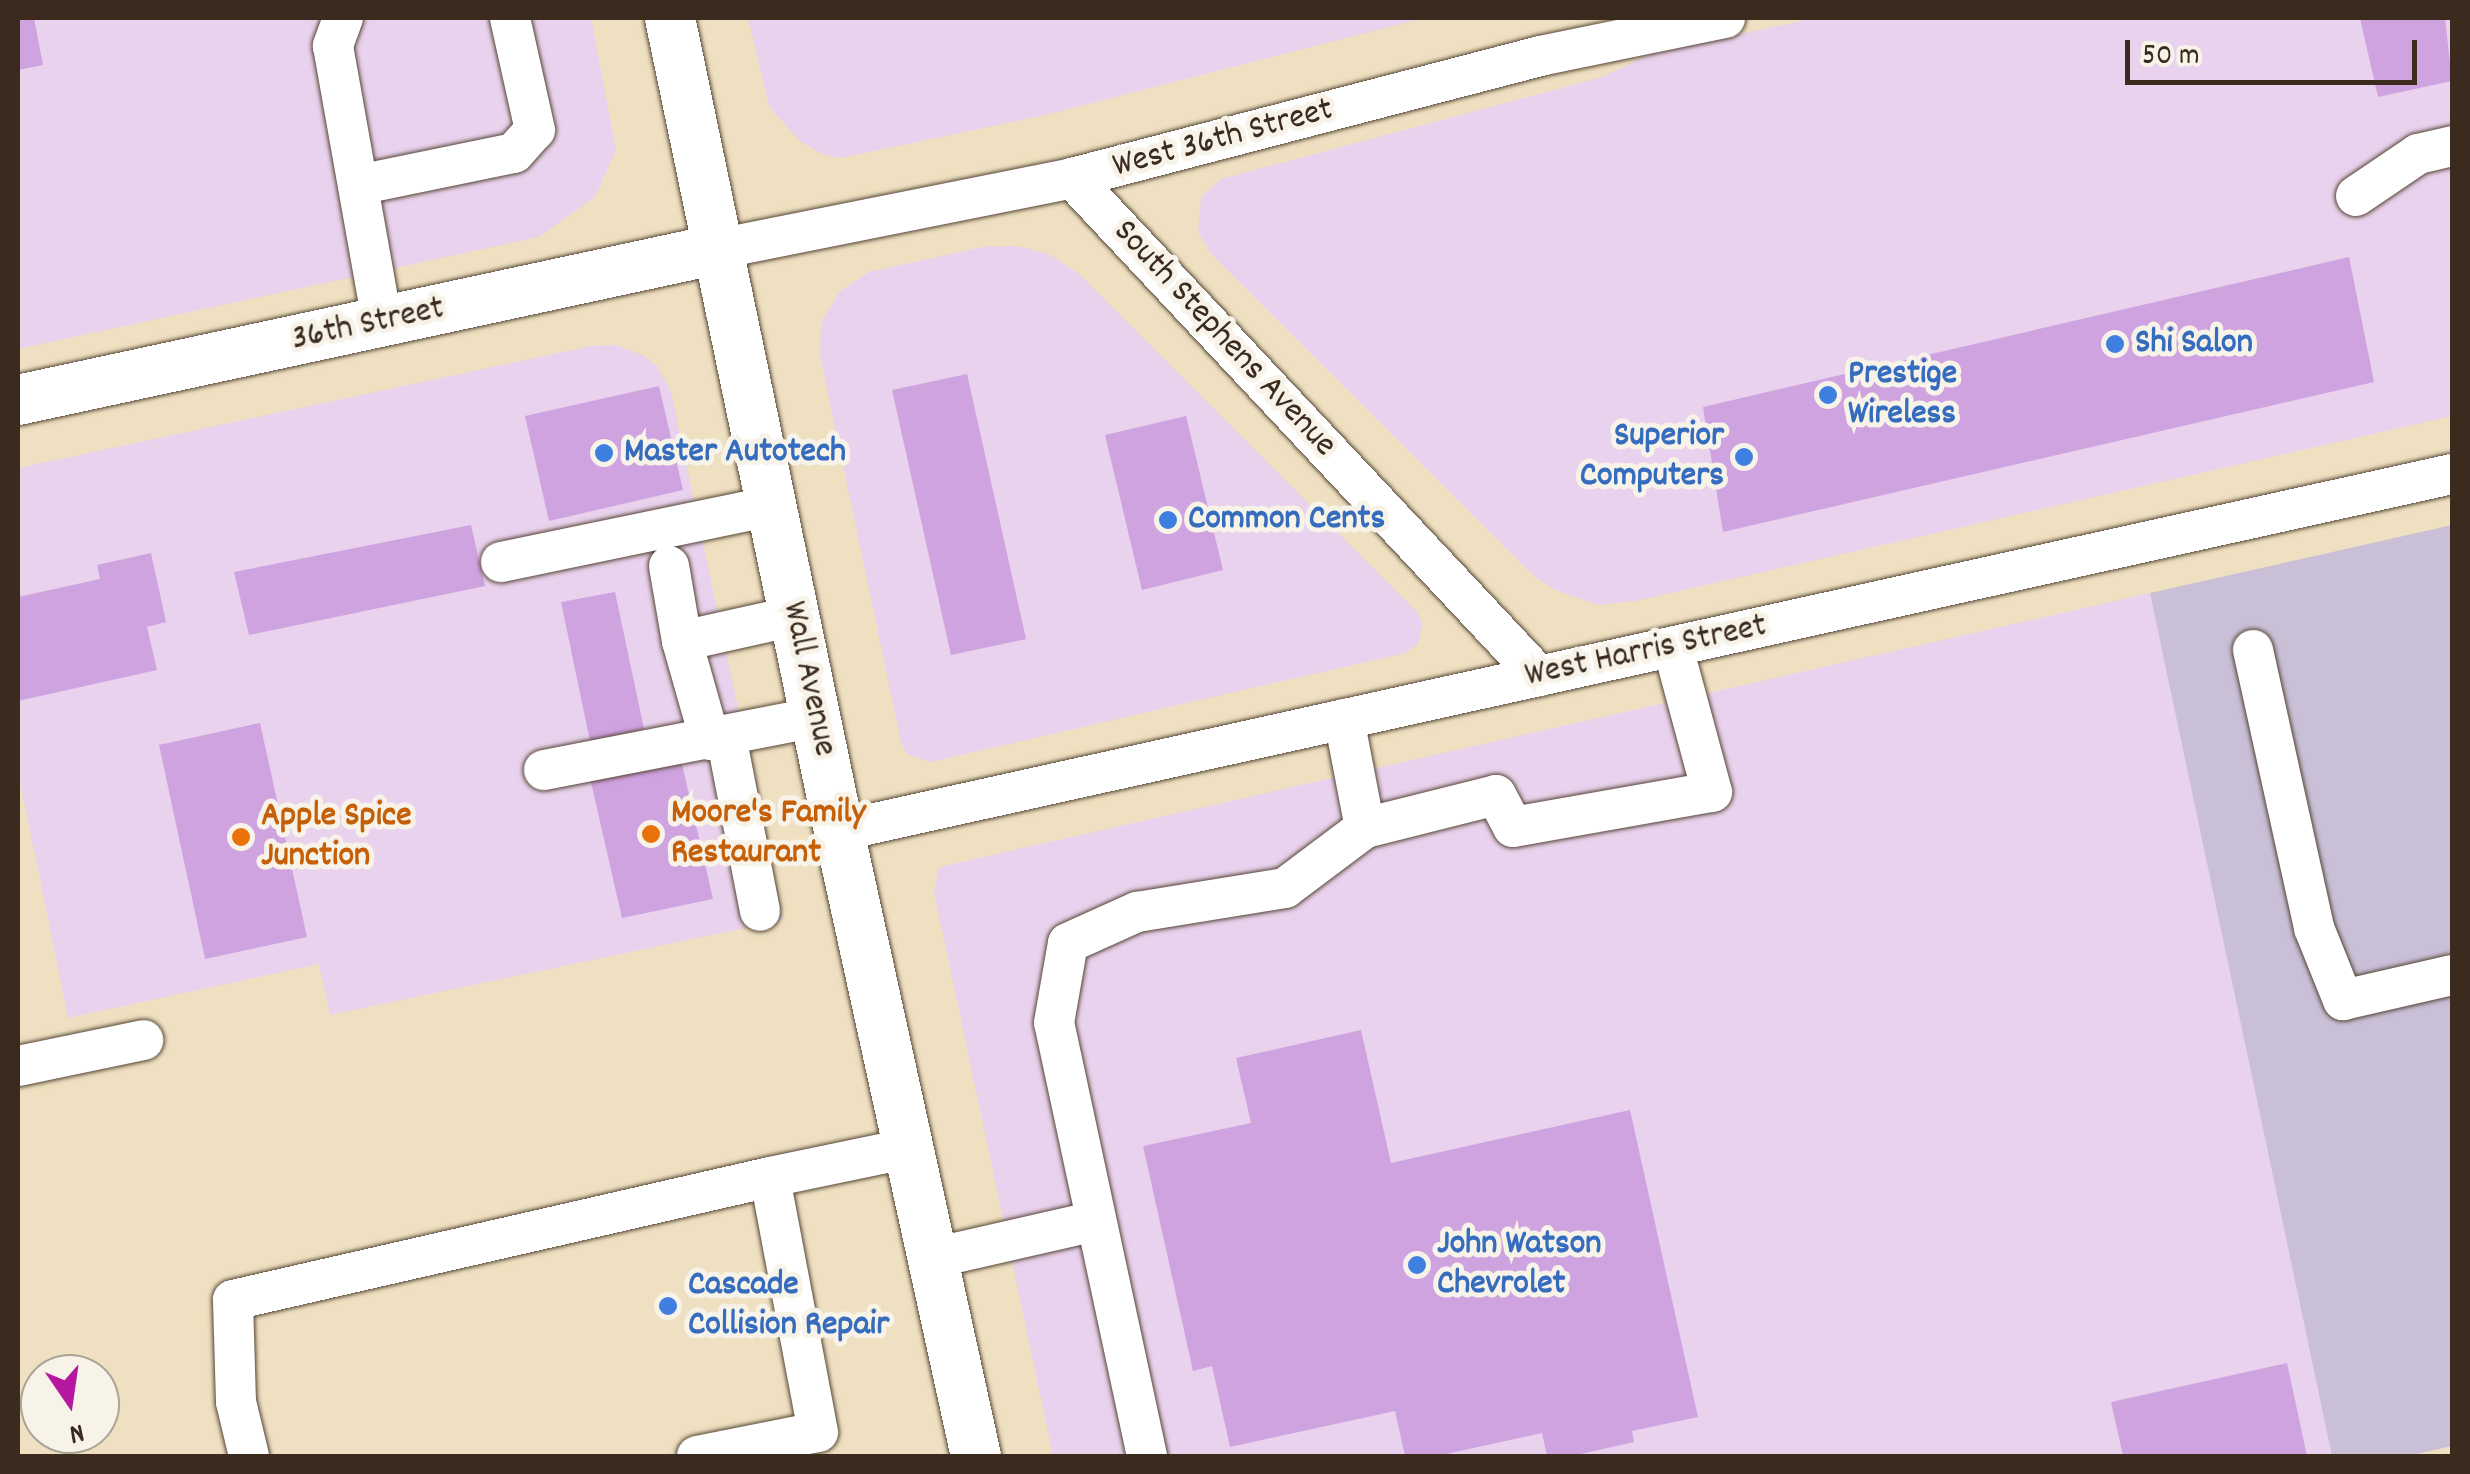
<!DOCTYPE html>
<style>
body{margin:0}
#map{position:relative;width:2470px;height:1474px;overflow:hidden;background:#eee0c0;font-family:Dekko,sans-serif}
div>[style]{position:absolute}
.built>*{inset:0;background:#e9d2ed}
.industrial>*{inset:0;background:#c9bfd7}
.building>*{inset:0;background:#cfa3e0}
.roads{filter:drop-shadow(0 0 2px #564536) drop-shadow(0 0 2px #564536)}
.minor>*{height:40px;margin:-20px;padding:0 20px;transform-origin:20px;border-radius:20px;background:#fff}
.major>*{height:50px;margin:-25px;padding:0 25px;transform-origin:25px;border-radius:25px;background:#fff}
.dots>*{width:28px;height:28px;translate:-50% -50%;box-sizing:border-box;border:5px solid #f7f3e8;border-radius:50%}
span{translate:-50% -50%;white-space:nowrap;text-align:center;line-height:1.15;-webkit-text-stroke:10px #f7f3e8;paint-order:stroke}
.street-label{font-size:35px;color:#3b2a1e}
.shop-label{font-size:35px;color:#366cbe;font-weight:700}
.left{translate:0 -50%;text-align:left}
.right{translate:-100% -50%;text-align:right}
.food-label{font-size:35px;color:#c56008;font-weight:700}
.frame{position:absolute;inset:0;border:20px solid #3b2a1e;pointer-events:none}
.north{position:absolute;left:20px;top:1354px;width:100px;height:100px;box-sizing:border-box;background:#f7f3e8;border:2px solid #aca397;border-radius:50%;rotate:167deg;font-size:28px;font-weight:700;line-height:40px;text-align:center;color:#3b2a1e}
.north::after{content:'';display:block;margin:auto;width:35px;height:45px;background:#b5179e;clip-path:polygon(50% 0,100% 100%,50% 72%,0 100%)}
.scale{position:absolute;left:2125px;top:40px;width:292px;height:45px;box-sizing:border-box;border:5px solid #3b2a1e;border-top:0;padding-left:12px;font-size:30px;line-height:35px;white-space:nowrap;color:#3b2a1e;-webkit-text-stroke:8px #f7f3e8;paint-order:stroke}
</style>
<div id="map">
<div class="built">
<i style="clip-path:polygon(18px 18px,591px 18px,616px 150px,595px 197px,539px 237px,18px 349px)"></i>
<i style="clip-path:polygon(748px 18px,1424px 18px,1041px 116px,841px 158px,824px 155px,800px 141px,769px 107px)"></i>
<i style="clip-path:polygon(1816px 18px,2452px 18px,2452px 416px,1636px 601px,1599px 605px,1555px 590px,1535px 577px,1211px 254px,1198px 231px,1201px 197px,1221px 179px,1602px 77px,1655px 52px)"></i>
<i style="clip-path:polygon(1016px 246px,1049px 254px,1079px 274px,1417px 612px,1423px 624px,1418px 644px,1405px 653px,931px 762px,907px 754px,901px 742px,820px 356px,821px 323px,839px 292px,869px 272px,983px 247px)"></i>
<i style="clip-path:polygon(615px 345px,643px 355px,657px 366px,671px 392px,783px 920px,330px 1015px,319px 964px,68px 1018px,18px 771px,18px 468px,591px 346px)"></i>
<i style="clip-path:polygon(2150px 593px,2332px 1456px,1053px 1456px,934px 892px,939px 867px)"></i>
</div>
<div class="industrial">
<i style="clip-path:polygon(2452px 525px,2452px 1446px,2407px 1456px,2332px 1456px,2150px 593px)"></i>
</div>
<div class="building">
<i style="clip-path:polygon(18px 18px,34px 18px,43px 65px,18px 70px)"></i>
<i style="clip-path:polygon(2360px 18px,2445px 18px,2452px 81px,2378px 97px)"></i>
<i style="clip-path:polygon(2349px 257px,2374px 382px,1723px 532px,1703px 407px)"></i>
<i style="clip-path:polygon(967px 374px,1026px 639px,951px 655px,892px 390px)"></i>
<i style="clip-path:polygon(659px 386px,683px 490px,549px 521px,525px 416px)"></i>
<i style="clip-path:polygon(1186px 416px,1223px 570px,1142px 590px,1105px 435px)"></i>
<i style="clip-path:polygon(471px 525px,485px 586px,249px 635px,234px 572px)"></i>
<i style="clip-path:polygon(151px 553px,166px 622px,147px 627px,157px 670px,18px 701px,18px 597px,100px 579px,97px 565px)"></i>
<i style="clip-path:polygon(615px 592px,644px 729px,590px 741px,561px 602px)"></i>
<i style="clip-path:polygon(260px 723px,307px 937px,205px 959px,159px 745px)"></i>
<i style="clip-path:polygon(679px 751px,713px 899px,622px 918px,588px 769px)"></i>
<i style="clip-path:polygon(1361px 1030px,1391px 1163px,1630px 1110px,1698px 1417px,1632px 1431px,1634px 1442px,1572px 1456px,1547px 1456px,1542px 1433px,1437px 1456px,1405px 1456px,1395px 1411px,1230px 1447px,1212px 1366px,1193px 1371px,1143px 1146px,1251px 1123px,1236px 1058px)"></i>
<i style="clip-path:polygon(2287px 1363px,2307px 1456px,2123px 1456px,2111px 1402px)"></i>
</div>
<div class="roads">
<div class="minor">
<i style="left:343px;top:18px;width:30px;rotate:110deg"></i>
<i style="left:333px;top:46px;width:280px;rotate:79.9deg"></i>
<i style="left:1072px;top:178px;width:683px;rotate:46.84deg"></i>
<i style="left:358px;top:185px;width:159px;rotate:-11.6deg"></i>
<i style="left:514px;top:153px;width:31px;rotate:-48deg"></i>
<i style="left:535px;top:130px;width:115px;rotate:-102.6deg"></i>
<i style="left:2356px;top:196px;width:75px;rotate:-34.1deg"></i>
<i style="left:2418px;top:154px;width:35px;rotate:-13deg"></i>
<i style="left:718px;top:249px;width:361px;rotate:-11.3deg"></i>
<i style="left:1072px;top:178px;width:484px;rotate:-14.6deg"></i>
<i style="left:1540px;top:56px;width:189px;rotate:-11.6deg"></i>
<i style="left:501px;top:562px;width:276px;rotate:-11.7deg"></i>
<i style="left:669px;top:566px;width:76px;rotate:80.2deg"></i>
<i style="left:682px;top:641px;width:115px;rotate:-12.6deg"></i>
<i style="left:682px;top:641px;width:103px;rotate:74.2deg"></i>
<i style="left:2253px;top:650px;width:285px;rotate:77.6deg"></i>
<i style="left:2314px;top:928px;width:78px;rotate:68.1deg"></i>
<i style="left:2343px;top:1000px;width:112px;rotate:-12.9deg"></i>
<i style="left:1344px;top:719px;width:111px;rotate:79.1deg"></i>
<i style="left:726px;top:736px;width:178px;rotate:79deg"></i>
<i style="left:544px;top:770px;width:277px;rotate:-11deg"></i>
<i style="left:839px;top:831px;width:1652px;rotate:-12.48deg"></i>
<i style="left:18px;top:1066px;width:128px;rotate:-11.7deg"></i>
<i style="left:933px;top:1258px;width:167px;rotate:-12.8deg"></i>
<i style="left:249px;top:1456px;width:56px;rotate:-103.5deg"></i>
<i style="left:236px;top:1402px;width:102px;rotate:-91.7deg"></i>
<i style="left:233px;top:1300px;width:551px;rotate:-12.9deg"></i>
<i style="left:697px;top:1456px;width:123px;rotate:-11.2deg"></i>
<i style="left:818px;top:1432px;width:259px;rotate:-100.7deg"></i>
<i style="left:770px;top:1177px;width:143px;rotate:-11.7deg"></i>
<i style="left:1147px;top:1456px;width:443px;rotate:-102.1deg"></i>
<i style="left:1054px;top:1023px;width:81px;rotate:-80.1deg"></i>
<i style="left:1068px;top:943px;width:76px;rotate:-24.2deg"></i>
<i style="left:1137px;top:912px;width:150px;rotate:-9.2deg"></i>
<i style="left:1285px;top:888px;width:100px;rotate:-36.9deg"></i>
<i style="left:1365px;top:828px;width:135px;rotate:-14.1deg"></i>
<i style="left:1496px;top:795px;width:36px;rotate:62deg"></i>
<i style="left:1513px;top:827px;width:202px;rotate:-10deg"></i>
<i style="left:1712px;top:792px;width:150px;rotate:-105.1deg"></i>
</div>
<div class="major">
<i style="left:670px;top:18px;width:830px;rotate:78.26deg"></i>
<i style="left:839px;top:831px;width:640px;rotate:77.64deg"></i>
<i style="left:18px;top:400px;width:716px;rotate:-12.17deg"></i>
</div>
</div>
<div class="dots">
<i style="left:2115px;top:344px;background:#3f7fe0"></i>
<i style="left:1828px;top:395px;background:#3f7fe0"></i>
<i style="left:604px;top:453px;background:#3f7fe0"></i>
<i style="left:1744px;top:457px;background:#3f7fe0"></i>
<i style="left:1168px;top:520px;background:#3f7fe0"></i>
<i style="left:651px;top:834px;background:#e8710a"></i>
<i style="left:241px;top:837px;background:#e8710a"></i>
<i style="left:1417px;top:1265px;background:#3f7fe0"></i>
<i style="left:668px;top:1306px;background:#3f7fe0"></i>
</div>
<div class="street-label">
<span style="left:1223px;top:139px;rotate:-15deg">West 36th Street</span>
<span style="left:368px;top:325px;rotate:-12deg">36th Street</span>
<span style="left:1224px;top:339px;rotate:47deg">South Stephens Avenue</span>
<span style="left:1646px;top:652px;rotate:-12deg">West Harris Street</span>
<span style="left:808px;top:679px;rotate:78deg">Wall Avenue</span>
</div>
<div class="shop-label">
<span class="left" style="left:2135px;top:344px">Shi Salon</span>
<span class="left" style="left:1848px;top:395px">Prestige<br>Wireless</span>
<span class="right" style="left:1724px;top:457px">Superior<br>Computers</span>
<span class="left" style="left:624px;top:453px">Master Autotech</span>
<span class="left" style="left:1188px;top:520px">Common Cents</span>
<span class="left" style="left:1437px;top:1265px">John Watson<br>Chevrolet</span>
<span class="left" style="left:688px;top:1306px">Cascade<br>Collision Repair</span>
</div>
<div class="food-label">
<span class="left" style="left:671px;top:834px">Moore's Family<br>Restaurant</span>
<span class="left" style="left:261px;top:837px">Apple Spice<br>Junction</span>
</div>
<div class="frame"></div>
<div class="north">N</div>
<div class="scale">50 m</div>
</div>
